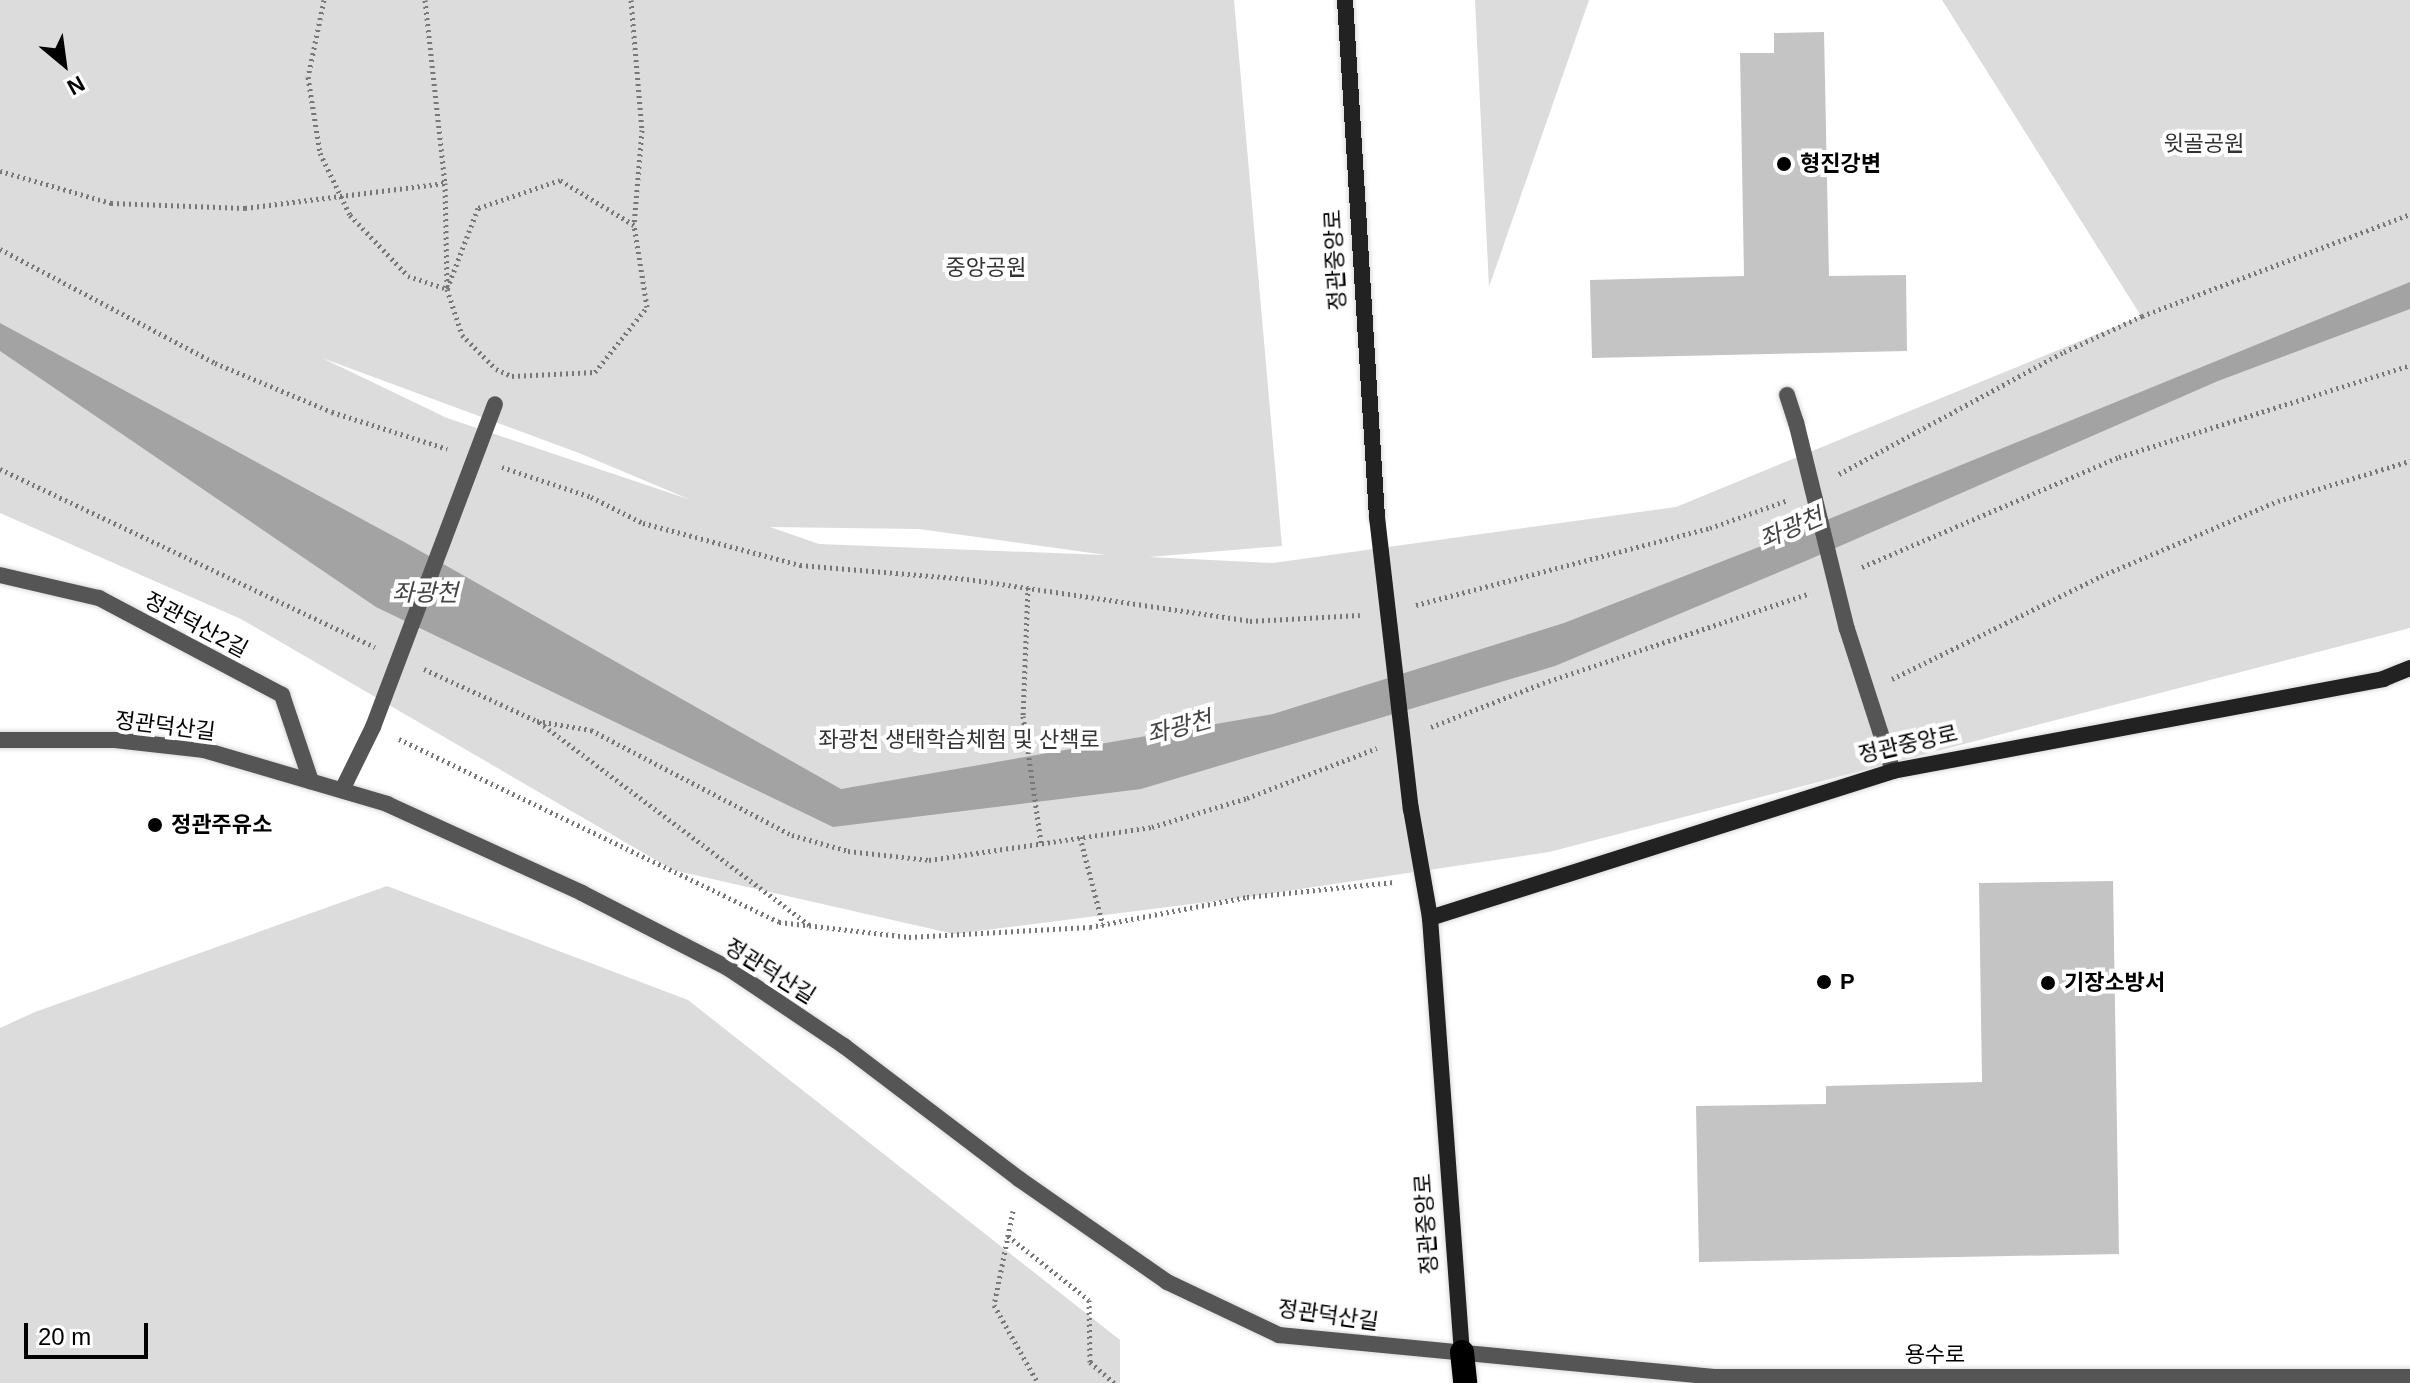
<!DOCTYPE html>
<meta charset="utf-8">
<style>
body{margin:0}
#map{position:relative;width:2410px;height:1383px;overflow:hidden;background:#fff;font-family:Helvetica,"Noto Sans KR",sans-serif}
div>[style]{position:absolute}
.green>*{inset:0;background:#dcdcdc}
.water>*{inset:0;background:#a3a3a3}
.building>*{inset:0;background:#c4c4c4}
.path>*{height:5px;margin-top:-2.5px;transform-origin:0;background:repeating-linear-gradient(90deg,#777 0 2px,transparent 0 6px)}
.roads{filter:drop-shadow(0 0 2px #dbdbdb) drop-shadow(0 0 2px #dbdbdb)}
.lane>*{height:16px;margin:-8px;padding:0 8px;transform-origin:8px;border-radius:8px;background:#555}
.street>*{height:16px;margin:-8px;padding:0 8px;transform-origin:8px;border-radius:8px;background:#555}
.secondary>*{height:16px;margin:-8px;padding:0 8px;transform-origin:8px;border-radius:8px;background:#222}
.highway>*{height:24px;margin:-12px;padding:0 12px;transform-origin:12px;border-radius:12px;background:#000}
.lane-bridge>*{height:16px;margin:-8px;padding:0 8px;transform-origin:8px;border-radius:8px;background:#555}
.street-bridge>*{height:16px;margin:-8px;padding:0 8px;transform-origin:8px;border-radius:8px;background:#555}
.secondary-bridge>*{height:16px;margin:-8px;padding:0 8px;transform-origin:8px;border-radius:8px;background:#222}
.dots>*{width:22px;height:22px;translate:-50% -50%;box-sizing:border-box;border:4px solid #fff;border-radius:50%}
span{translate:-50% -50%;white-space:nowrap;text-align:center;line-height:1.15;-webkit-text-stroke:8px #fff;paint-order:stroke}
.park-label{font-size:22px;color:#333}
.poi-label{font-size:22px;color:#000;font-weight:700}
.left{translate:0 -50%;text-align:left}
.street-label{font-size:22px;color:#000}
.water-label{font-size:24px;color:#444;font-style:italic}
.north{position:absolute;left:24px;top:24px;width:80px;height:80px;-webkit-text-stroke:6px #fff;paint-order:stroke;rotate:151deg;font-size:22px;font-weight:700;line-height:32px;text-align:center;color:#000}
.north::after{content:'';display:block;margin:auto;width:28px;height:36px;background:#000;clip-path:polygon(50% 0,100% 100%,50% 72%,0 100%)}
.scale{position:absolute;left:24px;top:1323px;width:124px;height:36px;box-sizing:border-box;border:4px solid #000;border-top:0;padding-left:10px;font-size:24px;line-height:28px;white-space:nowrap;color:#000;-webkit-text-stroke:6px #fff;paint-order:stroke}
</style>
<div id="map">
<div class="green">
<i style="clip-path:polygon(evenodd,0 0,1234px 0,1282px 546px,1149px 557px,1273px 563px,1676px 507px,2141px 316px,1942px 0,2410px 0,2410px 628px,1549px 852px,1247px 897px,954px 934px,673px 870px,241px 619px,0 513px,0 0,322px 358px,579px 453px,691px 500px,447px 418px,322px 358px,0 0,770px 527px,919px 529px,1106px 555px,819px 544px,770px 527px)"></i>
<i style="clip-path:polygon(1475px 0,1589px 0,1489px 287px)"></i>
<i style="clip-path:polygon(387px 886px,688px 1000px,1120px 1340px,1120px 1383px,0 1383px,0 1028px,35px 1012px)"></i>
</div>
<div class="water">
<i style="clip-path:polygon(2410px 282px,2410px 309px,2218px 381px,1808px 560px,1555px 666px,1141px 789px,833px 827px,376px 607px,0 351px,0 323px,406px 543px,841px 789px,1273px 714px,1564px 623px,1797px 532px)"></i>
</div>
<div class="building">
<i style="clip-path:polygon(1824px 32px,1829px 276px,1906px 275px,1907px 351px,1592px 358px,1590px 280px,1744px 276px,1740px 53px,1774px 53px,1774px 33px)"></i>
<i style="clip-path:polygon(2113px 881px,2119px 1254px,1699px 1262px,1696px 1106px,1826px 1104px,1826px 1086px,1982px 1082px,1979px 883px)"></i>
</div>
<div class="path">
<i style="left:324px;top:0;width:79px;rotate:101.7deg"></i>
<i style="left:308px;top:77px;width:77px;rotate:81deg"></i>
<i style="left:320px;top:153px;width:69px;rotate:64.2deg"></i>
<i style="left:350px;top:215px;width:84px;rotate:46.4deg"></i>
<i style="left:408px;top:276px;width:41px;rotate:18.4deg"></i>
<i style="left:425px;top:0;width:184px;rotate:83.8deg"></i>
<i style="left:445px;top:183px;width:106px;rotate:88.9deg"></i>
<i style="left:447px;top:289px;width:48px;rotate:71.9deg"></i>
<i style="left:462px;top:335px;width:48px;rotate:45deg"></i>
<i style="left:496px;top:369px;width:17px;rotate:24deg"></i>
<i style="left:512px;top:376px;width:83px;rotate:-2.8deg"></i>
<i style="left:595px;top:372px;width:83px;rotate:-51.3deg"></i>
<i style="left:647px;top:307px;width:83px;rotate:-99deg"></i>
<i style="left:634px;top:225px;width:87px;rotate:-148.7deg"></i>
<i style="left:560px;top:180px;width:87px;rotate:161.1deg"></i>
<i style="left:478px;top:208px;width:87px;rotate:110.9deg"></i>
<i style="left:631px;top:0;width:130px;rotate:85.2deg"></i>
<i style="left:642px;top:130px;width:95px;rotate:94.8deg"></i>
<i style="left:0;top:171px;width:116px;rotate:16.1deg"></i>
<i style="left:111px;top:203px;width:134px;rotate:2.1deg"></i>
<i style="left:245px;top:208px;width:202px;rotate:-7.1deg"></i>
<i style="left:0;top:249px;width:243px;rotate:27.9deg"></i>
<i style="left:215px;top:363px;width:127px;rotate:22.7deg"></i>
<i style="left:332px;top:412px;width:121px;rotate:17.8deg"></i>
<i style="left:502px;top:467px;width:94px;rotate:18.6deg"></i>
<i style="left:591px;top:497px;width:58px;rotate:26.6deg"></i>
<i style="left:643px;top:523px;width:163px;rotate:15deg"></i>
<i style="left:800px;top:565px;width:168px;rotate:4.8deg"></i>
<i style="left:967px;top:579px;width:286px;rotate:8.4deg"></i>
<i style="left:1250px;top:621px;width:110px;rotate:-3.1deg"></i>
<i style="left:0;top:469px;width:415px;rotate:25.4deg"></i>
<i style="left:1839px;top:474px;width:256px;rotate:-28.5deg"></i>
<i style="left:2064px;top:352px;width:86px;rotate:-24.8deg"></i>
<i style="left:2142px;top:316px;width:287px;rotate:-20.8deg"></i>
<i style="left:1862px;top:567px;width:280px;rotate:-23.2deg"></i>
<i style="left:2119px;top:457px;width:305px;rotate:-17.5deg"></i>
<i style="left:1028px;top:587px;width:129px;rotate:92.2deg"></i>
<i style="left:1023px;top:716px;width:128px;rotate:81.9deg"></i>
<i style="left:1416px;top:605px;width:304px;rotate:-14.7deg"></i>
<i style="left:1710px;top:528px;width:83px;rotate:-19.7deg"></i>
<i style="left:424px;top:669px;width:124px;rotate:24.7deg"></i>
<i style="left:537px;top:721px;width:55px;rotate:9.5deg"></i>
<i style="left:591px;top:730px;width:227px;rotate:27.6deg"></i>
<i style="left:792px;top:835px;width:58px;rotate:15.9deg"></i>
<i style="left:848px;top:851px;width:81px;rotate:6.3deg"></i>
<i style="left:929px;top:860px;width:225px;rotate:-8.4deg"></i>
<i style="left:1152px;top:827px;width:99px;rotate:-17deg"></i>
<i style="left:1247px;top:798px;width:139px;rotate:-21deg"></i>
<i style="left:1892px;top:679px;width:233px;rotate:-26.2deg"></i>
<i style="left:2101px;top:576px;width:192px;rotate:-23deg"></i>
<i style="left:2278px;top:501px;width:138px;rotate:-16.9deg"></i>
<i style="left:539px;top:722px;width:338px;rotate:36.9deg"></i>
<i style="left:1431px;top:727px;width:120px;rotate:-21.4deg"></i>
<i style="left:1543px;top:683px;width:282px;rotate:-18.6deg"></i>
<i style="left:399px;top:739px;width:422px;rotate:25.7deg"></i>
<i style="left:779px;top:922px;width:131px;rotate:6.6deg"></i>
<i style="left:909px;top:937px;width:181px;rotate:-3.2deg"></i>
<i style="left:1090px;top:927px;width:160px;rotate:-10.8deg"></i>
<i style="left:1247px;top:897px;width:148px;rotate:-5.8deg"></i>
<i style="left:1080px;top:837px;width:91px;rotate:75.4deg"></i>
<i style="left:1013px;top:1211px;width:96px;rotate:101.4deg"></i>
<i style="left:994px;top:1305px;width:90px;rotate:60.6deg"></i>
<i style="left:1008px;top:1236px;width:103px;rotate:38.3deg"></i>
<i style="left:1089px;top:1300px;width:62px;rotate:89.1deg"></i>
<i style="left:1090px;top:1362px;width:32px;rotate:41deg"></i>
</div>
<div class="roads">
<div class="lane">
<i style="left:1787px;top:395px;width:28px;rotate:72deg"></i>
<i style="left:1847px;top:629px;width:149px;rotate:72.1deg"></i>
</div>
<div class="street">
<i style="left:0;top:575px;width:102px;rotate:13.1deg"></i>
<i style="left:99px;top:598px;width:207px;rotate:27.9deg"></i>
<i style="left:282px;top:695px;width:91px;rotate:71.4deg"></i>
<i style="left:0;top:740px;width:115px"></i>
<i style="left:115px;top:740px;width:90px;rotate:6.4deg"></i>
<i style="left:204px;top:750px;width:191px;rotate:16.4deg"></i>
<i style="left:387px;top:804px;width:214px;rotate:24.5deg"></i>
<i style="left:582px;top:893px;width:164px;rotate:27.2deg"></i>
<i style="left:728px;top:968px;width:140px;rotate:33.9deg"></i>
<i style="left:844px;top:1046px;width:220px;rotate:37.2deg"></i>
<i style="left:1019px;top:1179px;width:180px;rotate:34.8deg"></i>
<i style="left:1167px;top:1282px;width:124px;rotate:25.3deg"></i>
<i style="left:1279px;top:1335px;width:437px;rotate:5.5deg"></i>
<i style="left:1714px;top:1377px;width:696px"></i>
</div>
<div class="secondary">
<i style="left:1345px;top:0;width:518px;rotate:86.46deg"></i>
<i style="left:1411px;top:809px;width:111px;rotate:80.1deg"></i>
<i style="left:1430px;top:918px;width:435px;rotate:85.8deg"></i>
<i style="left:1430px;top:918px;width:486px;rotate:-17.6deg"></i>
<i style="left:1893px;top:771px;width:499px;rotate:-10.6deg"></i>
<i style="left:2383px;top:679px;width:29px;rotate:-22deg"></i>
</div>
<div class="highway">
<i style="left:1462px;top:1352px;width:31px;rotate:84deg"></i>
</div>
</div>
<div class="lane-bridge">
<i style="left:1796px;top:422px;width:213px;rotate:76.2deg"></i>
</div>
<div class="street-bridge">
<i style="left:342px;top:790px;width:70px;rotate:-63.8deg"></i>
<i style="left:373px;top:727px;width:345px;rotate:-69.3deg"></i>
</div>
<div class="secondary-bridge">
<i style="left:1377px;top:517px;width:294px;rotate:83.4deg"></i>
</div>
<div class="dots">
<i style="left:1784px;top:164px;background:#000"></i>
<i style="left:155px;top:825px;background:#000"></i>
<i style="left:1824px;top:982px;background:#000"></i>
<i style="left:2048px;top:983px;background:#000"></i>
</div>
<div class="park-label">
<span style="left:2204px;top:144px">윗골공원</span>
<span style="left:986px;top:268px">중앙공원</span>
<span style="left:959px;top:740px">좌광천 생태학습체험 및 산책로</span>
</div>
<div class="poi-label">
<span class="left" style="left:1800px;top:164px">형진강변</span>
<span class="left" style="left:171px;top:825px">정관주유소</span>
<span class="left" style="left:1840px;top:982px">P</span>
<span class="left" style="left:2064px;top:983px">기장소방서</span>
</div>
<div class="street-label">
<span style="left:1335px;top:260px;rotate:-93deg">정관중앙로</span>
<span style="left:196px;top:625px;rotate:28deg">정관덕산2길</span>
<span style="left:165px;top:726px;rotate:7deg">정관덕산길</span>
<span style="left:1908px;top:744px;rotate:-13deg">정관중앙로</span>
<span style="left:770px;top:971px;rotate:32deg">정관덕산길</span>
<span style="left:1426px;top:1224px;rotate:-94deg">정관중앙로</span>
<span style="left:1328px;top:1315px;rotate:8deg">정관덕산길</span>
<span style="left:1935px;top:1355px">용수로</span>
</div>
<div class="water-label">
<span style="left:1791px;top:528px;rotate:-23deg">좌광천</span>
<span style="left:425px;top:593px">좌광천</span>
<span style="left:1179px;top:727px;rotate:-15deg">좌광천</span>
</div>
<div class="north">N</div>
<div class="scale">20 m</div>
</div>
